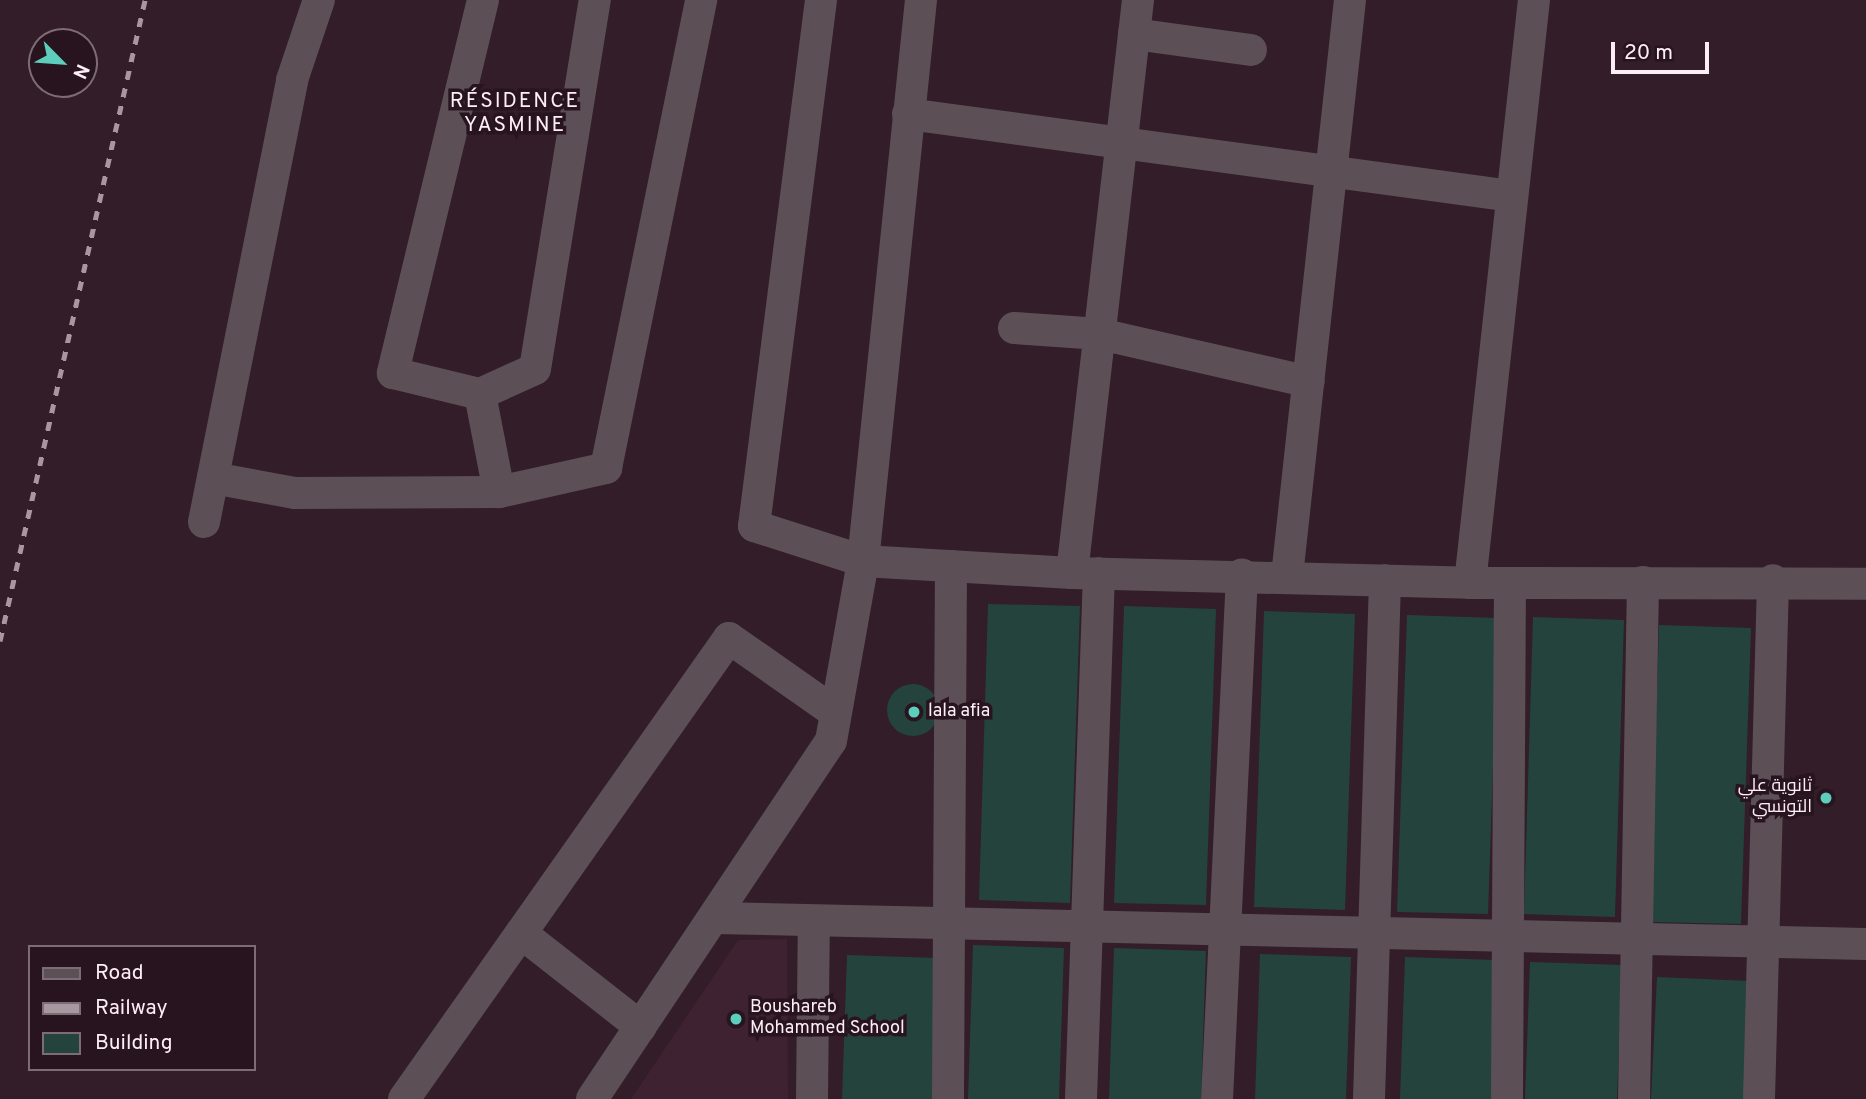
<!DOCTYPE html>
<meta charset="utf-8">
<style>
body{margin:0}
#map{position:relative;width:1866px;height:1099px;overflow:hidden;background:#321d28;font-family:Overpass,Cairo,sans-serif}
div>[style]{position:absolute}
.built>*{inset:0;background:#3e2231}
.building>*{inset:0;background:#25433d}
.round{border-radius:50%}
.minor>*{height:32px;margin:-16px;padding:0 16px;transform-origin:16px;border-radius:16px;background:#5c5056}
.rail>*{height:5px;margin-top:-2.5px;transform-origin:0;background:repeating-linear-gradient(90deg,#a997a0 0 9px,transparent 0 18px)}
.dots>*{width:19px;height:19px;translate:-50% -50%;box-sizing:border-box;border:4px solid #28141f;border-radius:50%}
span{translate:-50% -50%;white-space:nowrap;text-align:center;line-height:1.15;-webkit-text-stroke:7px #28141f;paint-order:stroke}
.poi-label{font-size:18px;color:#fdedf5}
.left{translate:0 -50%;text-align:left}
.right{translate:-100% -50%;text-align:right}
.quarter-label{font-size:21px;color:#fdedf5;letter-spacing:2px}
.legend{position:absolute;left:28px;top:945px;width:228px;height:126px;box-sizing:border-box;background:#28141f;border:2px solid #7d6b75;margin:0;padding:9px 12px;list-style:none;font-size:21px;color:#fdedf5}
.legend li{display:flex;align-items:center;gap:14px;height:35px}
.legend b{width:35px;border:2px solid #7d6b75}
.north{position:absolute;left:28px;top:28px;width:70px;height:70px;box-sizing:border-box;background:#28141f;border:2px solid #7d6b75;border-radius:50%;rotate:115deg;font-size:19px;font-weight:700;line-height:28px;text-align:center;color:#fdedf5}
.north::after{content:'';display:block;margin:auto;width:24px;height:32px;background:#5ccebb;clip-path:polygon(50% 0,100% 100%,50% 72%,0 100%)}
.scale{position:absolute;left:1611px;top:42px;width:98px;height:32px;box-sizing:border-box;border:4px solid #fdedf5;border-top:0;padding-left:9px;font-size:21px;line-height:24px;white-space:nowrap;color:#fdedf5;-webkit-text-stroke:5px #28141f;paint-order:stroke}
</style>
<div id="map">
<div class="built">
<i style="clip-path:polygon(787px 939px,788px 1099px,631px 1099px,738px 940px)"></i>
</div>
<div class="building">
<i style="clip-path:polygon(988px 604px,1080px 606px,1070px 903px,979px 900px)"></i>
<i style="clip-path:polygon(1124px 606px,1216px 609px,1206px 905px,1114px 903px)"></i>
<i style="clip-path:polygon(1264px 611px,1355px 614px,1345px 910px,1254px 907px)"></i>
<i style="clip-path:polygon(1407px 615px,1498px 618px,1488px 914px,1397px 912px)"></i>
<i style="clip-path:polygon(1533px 617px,1624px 620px,1615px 917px,1524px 914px)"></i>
<i style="clip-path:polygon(1659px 625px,1751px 628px,1741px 924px,1650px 922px)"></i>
<i class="round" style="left:887px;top:684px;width:52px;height:52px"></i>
<i style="clip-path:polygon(973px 945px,1064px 948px,1059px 1099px,968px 1099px)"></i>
<i style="clip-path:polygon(1114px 948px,1206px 951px,1201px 1099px,1109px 1099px)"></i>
<i style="clip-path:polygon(1260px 954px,1351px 957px,1346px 1099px,1255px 1099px)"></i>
<i style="clip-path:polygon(847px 955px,938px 958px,934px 1099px,842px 1099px)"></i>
<i style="clip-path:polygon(1405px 957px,1496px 960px,1492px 1099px,1400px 1099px)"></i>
<i style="clip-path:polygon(1530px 962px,1622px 965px,1617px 1099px,1525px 1099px)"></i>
<i style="clip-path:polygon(1657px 977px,1751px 981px,1745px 1099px,1651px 1099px)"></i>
</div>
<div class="minor">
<i style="left:483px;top:0;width:384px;rotate:103.6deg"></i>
<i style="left:393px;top:373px;width:89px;rotate:13.6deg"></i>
<i style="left:480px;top:394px;width:60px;rotate:-24.4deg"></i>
<i style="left:535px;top:369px;width:374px;rotate:-80.8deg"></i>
<i style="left:821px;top:0;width:530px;rotate:97.26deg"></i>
<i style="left:754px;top:526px;width:114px;rotate:17.8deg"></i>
<i style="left:863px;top:561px;width:209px;rotate:3.3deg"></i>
<i style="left:1072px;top:573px;width:398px;rotate:1.4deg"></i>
<i style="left:1470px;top:583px;width:396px;rotate:0.1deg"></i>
<i style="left:1134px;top:34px;width:118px;rotate:7.8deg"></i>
<i style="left:908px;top:114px;width:609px;rotate:7.74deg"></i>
<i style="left:1014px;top:328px;width:86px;rotate:4deg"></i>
<i style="left:1100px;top:334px;width:214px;rotate:12.9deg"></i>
<i style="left:480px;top:394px;width:100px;rotate:79deg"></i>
<i style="left:213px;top:478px;width:83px;rotate:10.4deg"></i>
<i style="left:295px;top:493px;width:204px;rotate:-0.3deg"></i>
<i style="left:499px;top:492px;width:110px;rotate:-12.6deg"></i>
<i style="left:606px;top:468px;width:478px;rotate:-78.5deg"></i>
<i style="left:204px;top:522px;width:451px;rotate:-78.7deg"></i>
<i style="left:292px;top:80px;width:84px;rotate:-71.4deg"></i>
<i style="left:1072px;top:573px;width:577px;rotate:-83.43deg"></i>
<i style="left:1287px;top:576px;width:579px;rotate:-83.76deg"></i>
<i style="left:1470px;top:583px;width:587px;rotate:-83.74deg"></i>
<i style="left:715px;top:918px;width:1151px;rotate:1.29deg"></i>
<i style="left:521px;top:933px;width:152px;rotate:38.1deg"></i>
<i style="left:404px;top:1099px;width:564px;rotate:-54.82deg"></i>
<i style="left:729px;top:638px;width:126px;rotate:35deg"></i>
<i style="left:592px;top:1099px;width:430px;rotate:-56.3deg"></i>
<i style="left:831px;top:741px;width:183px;rotate:-79.9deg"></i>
<i style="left:863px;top:561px;width:564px;rotate:-84.1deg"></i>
<i style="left:812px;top:1099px;width:178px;rotate:-89.4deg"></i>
<i style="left:948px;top:1099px;width:533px;rotate:-89.68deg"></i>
<i style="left:1081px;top:1099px;width:526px;rotate:-88.04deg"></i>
<i style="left:1217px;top:1099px;width:525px;rotate:-87.27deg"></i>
<i style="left:1369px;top:1099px;width:519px;rotate:-88.23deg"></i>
<i style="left:1507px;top:1099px;width:516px;rotate:-89.67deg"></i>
<i style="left:1634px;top:1099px;width:517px;rotate:-89deg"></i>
<i style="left:1759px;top:1099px;width:519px;rotate:-88.45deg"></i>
</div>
<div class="rail">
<i style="left:0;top:641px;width:657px;rotate:-77.25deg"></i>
</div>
<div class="dots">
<i style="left:914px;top:712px;background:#5ccebb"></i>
<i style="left:1826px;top:798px;background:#5ccebb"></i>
<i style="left:736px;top:1019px;background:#5ccebb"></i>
</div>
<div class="poi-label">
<span class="left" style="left:928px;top:712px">lala afia</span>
<span class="right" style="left:1812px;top:798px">ثانوية علي<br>التونسي</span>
<span class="left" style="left:750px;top:1019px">Boushareb<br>Mohammed School</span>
</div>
<div class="quarter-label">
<span style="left:515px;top:114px">RÉSIDENCE<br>YASMINE</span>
</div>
<ul class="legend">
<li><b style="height:9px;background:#5c5056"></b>Road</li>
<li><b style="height:9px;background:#a997a0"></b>Railway</li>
<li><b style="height:19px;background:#25433d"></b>Building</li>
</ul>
<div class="north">N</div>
<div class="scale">20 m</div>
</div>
